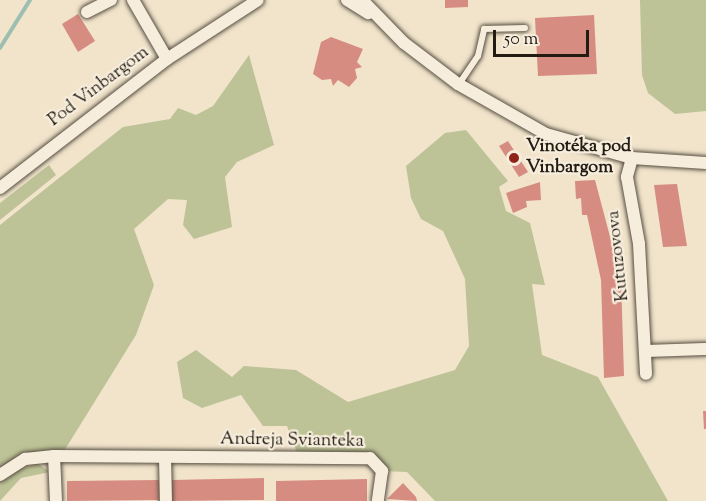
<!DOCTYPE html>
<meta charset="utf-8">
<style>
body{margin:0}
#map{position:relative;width:706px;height:501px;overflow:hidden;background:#f1e4cb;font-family:"Sorts Mill Goudy",serif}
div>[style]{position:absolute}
.green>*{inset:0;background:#bdc396}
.stream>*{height:4px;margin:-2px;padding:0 2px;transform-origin:2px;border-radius:2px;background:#9cbfb1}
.building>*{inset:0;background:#d68c80}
.roads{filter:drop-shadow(0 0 2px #574e41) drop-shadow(0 0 2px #574e41)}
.service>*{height:6px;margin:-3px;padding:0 3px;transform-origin:3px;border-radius:3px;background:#f6eddd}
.minor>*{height:12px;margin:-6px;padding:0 6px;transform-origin:6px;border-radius:6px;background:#f6eddd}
.dots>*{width:16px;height:16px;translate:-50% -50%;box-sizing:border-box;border:3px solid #f6eddd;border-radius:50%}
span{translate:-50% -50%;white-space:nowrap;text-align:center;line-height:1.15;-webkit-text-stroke:4.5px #f6eddd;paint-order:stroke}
.street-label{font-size:18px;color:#241c13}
.poi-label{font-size:18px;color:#241c13;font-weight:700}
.left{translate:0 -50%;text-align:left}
.scale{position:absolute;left:493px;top:30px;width:96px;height:27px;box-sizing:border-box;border:3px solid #241c13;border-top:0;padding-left:8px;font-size:18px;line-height:21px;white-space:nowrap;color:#241c13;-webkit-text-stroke:4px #f6eddd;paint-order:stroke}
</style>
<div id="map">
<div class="green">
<i style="clip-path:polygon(640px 0,706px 0,706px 111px,675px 114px,648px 93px,642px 75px)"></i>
<i style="clip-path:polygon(249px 55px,274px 145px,237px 162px,225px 177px,232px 227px,194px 239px,183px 225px,187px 200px,168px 199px,134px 229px,154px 285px,136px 335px,61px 456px,25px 459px,15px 471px,37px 463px,50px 472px,21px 478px,0 501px,0 225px,123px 127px,170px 119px,178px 108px,196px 115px,213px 106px)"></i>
<i style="clip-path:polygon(466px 130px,508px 181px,499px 187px,506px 211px,530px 223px,545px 285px,532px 284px,542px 355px,598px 377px,668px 501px,435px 501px,407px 472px,382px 471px,376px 462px,299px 458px,287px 426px,263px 426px,241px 395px,202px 408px,183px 398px,177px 362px,196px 350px,232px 377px,244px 366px,296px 370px,348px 402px,455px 370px,469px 346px,465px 279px,443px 231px,421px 219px,411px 198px,406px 166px,445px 133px)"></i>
<i style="clip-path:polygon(49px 165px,56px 175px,0 220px,0 203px)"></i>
</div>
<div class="stream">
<i style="left:0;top:48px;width:57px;rotate:-58deg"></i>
</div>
<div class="building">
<i style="clip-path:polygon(445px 0,468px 0,468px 7px,445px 8px)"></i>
<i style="clip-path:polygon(78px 14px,95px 41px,78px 52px,62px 24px)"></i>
<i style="clip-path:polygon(594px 15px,597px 74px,538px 76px,535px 18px)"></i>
<i style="clip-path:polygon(331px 37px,363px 49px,357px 62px,362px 67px,355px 69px,357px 78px,349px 87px,338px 80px,333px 86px,331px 79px,322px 80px,313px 74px,321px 42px)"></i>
<i style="clip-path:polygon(508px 141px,528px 172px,519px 177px,499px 146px)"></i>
<i style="clip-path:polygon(595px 180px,621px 278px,624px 376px,604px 378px,601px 280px,587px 215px,582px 215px,581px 198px,576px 199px,575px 181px)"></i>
<i style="clip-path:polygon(540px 182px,541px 200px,526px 201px,527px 207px,513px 213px,506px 193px)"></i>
<i style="clip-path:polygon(677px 184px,687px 246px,663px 247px,654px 185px)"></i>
<i style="clip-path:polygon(703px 411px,706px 411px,706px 429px,704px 429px)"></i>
<i style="clip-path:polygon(264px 478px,264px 500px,172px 501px,172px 480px)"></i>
<i style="clip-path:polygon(367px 479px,367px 501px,276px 501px,276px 481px)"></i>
<i style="clip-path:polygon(159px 480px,159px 500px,67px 501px,67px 481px)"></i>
<i style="clip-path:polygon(403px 483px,416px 497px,417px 501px,387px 499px)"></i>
</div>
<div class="roads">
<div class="service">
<i style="left:459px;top:84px;width:34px;rotate:-56deg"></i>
<i style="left:478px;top:56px;width:28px;rotate:-77deg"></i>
<i style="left:484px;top:29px;width:41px;rotate:-1.4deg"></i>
</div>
<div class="minor">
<i style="left:133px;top:0;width:68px;rotate:60deg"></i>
<i style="left:347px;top:0;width:25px;rotate:32deg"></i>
<i style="left:362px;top:0;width:60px;rotate:45.7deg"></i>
<i style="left:404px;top:43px;width:68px;rotate:37.2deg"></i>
<i style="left:458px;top:84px;width:101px;rotate:29.6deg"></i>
<i style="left:546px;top:134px;width:89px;rotate:15.6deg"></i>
<i style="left:632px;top:158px;width:74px;rotate:3.9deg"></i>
<i style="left:87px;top:12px;width:27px;rotate:-27deg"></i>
<i style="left:632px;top:158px;width:20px;rotate:105deg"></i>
<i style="left:627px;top:177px;width:68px;rotate:79.8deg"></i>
<i style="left:639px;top:244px;width:130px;rotate:86.9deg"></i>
<i style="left:0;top:188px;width:211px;rotate:-37.7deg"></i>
<i style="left:167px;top:59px;width:108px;rotate:-33deg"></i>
<i style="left:645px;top:351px;width:61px;rotate:-1.9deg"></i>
<i style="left:165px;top:458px;width:43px;rotate:88.7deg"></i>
<i style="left:0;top:475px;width:30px;rotate:-33deg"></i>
<i style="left:25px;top:459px;width:29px;rotate:-6deg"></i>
<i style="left:56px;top:501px;width:45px;rotate:-92.5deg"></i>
<i style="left:54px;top:456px;width:316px;rotate:0.4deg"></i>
<i style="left:370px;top:458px;width:18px;rotate:47deg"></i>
<i style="left:382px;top:471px;width:30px;rotate:98deg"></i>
</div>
</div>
<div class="dots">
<i style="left:514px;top:158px;background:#8f2418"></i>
</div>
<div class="street-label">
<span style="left:99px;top:87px;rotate:-37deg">Pod Vinbargom</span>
<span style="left:619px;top:256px;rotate:-96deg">Kutuzovova</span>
<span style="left:292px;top:441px;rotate:1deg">Andreja Svianteka</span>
</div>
<div class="poi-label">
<span class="left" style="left:526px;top:158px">Vinotéka pod<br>Vinbargom</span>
</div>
<div class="scale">50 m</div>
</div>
